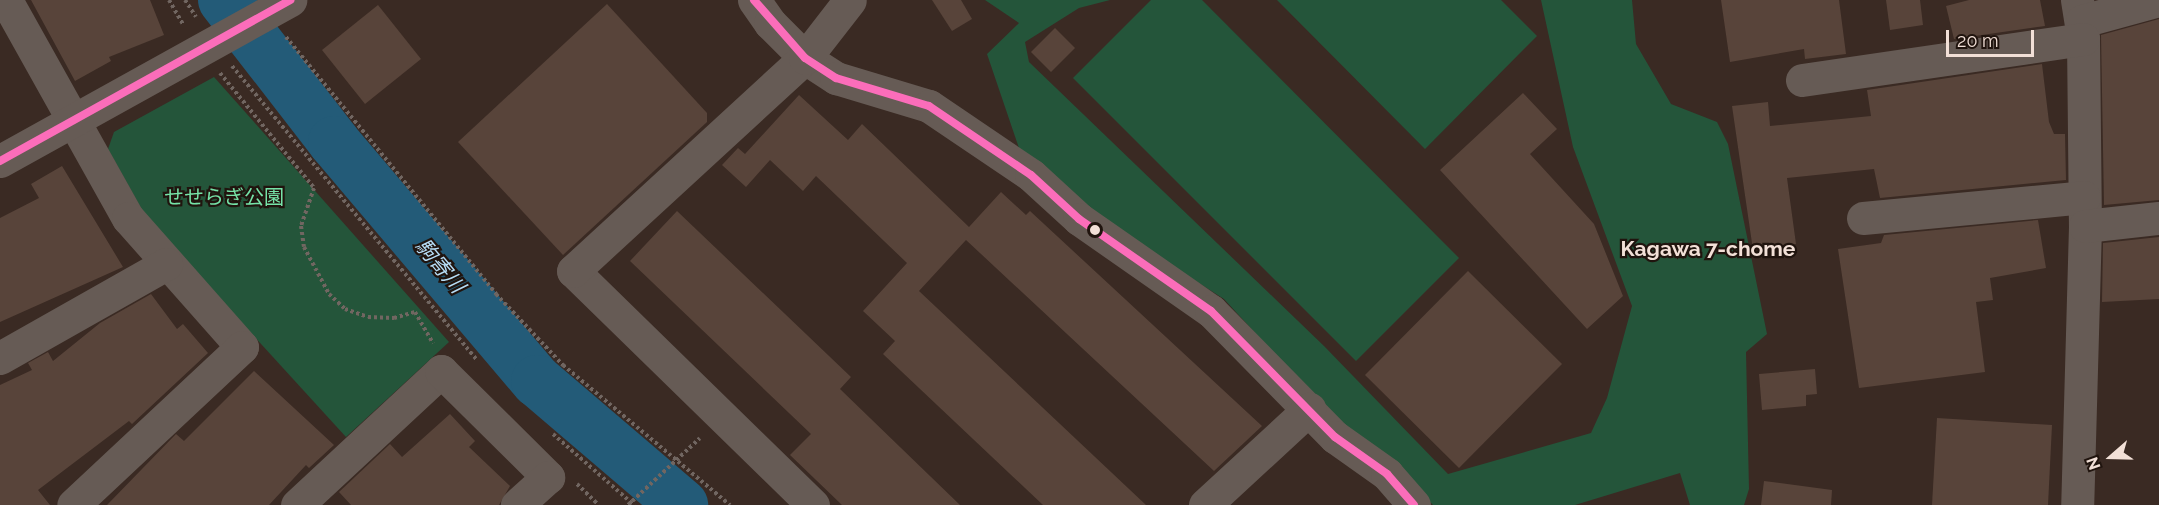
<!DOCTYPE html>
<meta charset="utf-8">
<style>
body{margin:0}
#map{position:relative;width:2159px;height:505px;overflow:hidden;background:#3a2a23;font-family:Raleway,"Noto Sans JP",sans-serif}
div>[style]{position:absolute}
.green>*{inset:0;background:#24553a}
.river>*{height:52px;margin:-26px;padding:0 26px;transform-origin:26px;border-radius:26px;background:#235b78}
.building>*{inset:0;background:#58443a}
.path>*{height:4px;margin-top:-2px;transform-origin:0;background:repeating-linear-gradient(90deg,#716661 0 3px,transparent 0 6px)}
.minor>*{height:33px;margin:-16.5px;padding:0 16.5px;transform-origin:16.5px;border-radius:16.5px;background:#665b55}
.bus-1>*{height:8px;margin:-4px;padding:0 4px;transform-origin:4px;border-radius:4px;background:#fb6dba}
.dots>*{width:16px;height:16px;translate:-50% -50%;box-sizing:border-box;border:3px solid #20140e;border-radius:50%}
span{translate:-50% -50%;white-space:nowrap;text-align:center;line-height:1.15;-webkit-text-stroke:4.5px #20140e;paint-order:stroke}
.park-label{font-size:20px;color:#76e3a8}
.neighbourhood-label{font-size:21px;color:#f2e0d7;font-weight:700}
.water-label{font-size:21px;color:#b7def7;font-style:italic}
.north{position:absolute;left:2081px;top:427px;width:60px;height:60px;-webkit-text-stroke:4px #20140e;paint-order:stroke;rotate:250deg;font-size:16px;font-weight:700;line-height:24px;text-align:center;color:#f2e0d7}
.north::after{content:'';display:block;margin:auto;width:21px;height:27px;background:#f2e0d7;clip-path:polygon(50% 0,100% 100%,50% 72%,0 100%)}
.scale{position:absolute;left:1946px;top:30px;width:88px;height:27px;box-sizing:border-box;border:3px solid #f2e0d7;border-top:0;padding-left:8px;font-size:18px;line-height:21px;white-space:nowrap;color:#f2e0d7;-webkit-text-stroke:4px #20140e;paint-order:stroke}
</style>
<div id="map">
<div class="green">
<i style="clip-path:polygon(985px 0,1110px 0,1079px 8px,1025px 42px,1029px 62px,1324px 346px,1448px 474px,1591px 433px,1607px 398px,1632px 306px,1573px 147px,1541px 0,1632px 0,1636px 44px,1671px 104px,1717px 122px,1728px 144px,1767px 334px,1746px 352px,1749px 489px,1744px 505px,1690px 505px,1680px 473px,1575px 505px,1433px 505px,1391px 461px,1339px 424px,1224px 299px,1075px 204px,1022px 157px,987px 54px,1019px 23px)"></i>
<i style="clip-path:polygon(1151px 0,1202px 0,1459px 258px,1356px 361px,1073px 78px)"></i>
<i style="clip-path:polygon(1277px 0,1501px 0,1537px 36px,1425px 149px)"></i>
<i style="clip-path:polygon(214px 77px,449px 342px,346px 437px,147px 219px,108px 149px,114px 132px)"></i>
</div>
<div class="river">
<i style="left:224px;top:0;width:180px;rotate:52.2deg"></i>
<i style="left:334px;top:142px;width:314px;rotate:49.7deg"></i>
<i style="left:537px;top:381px;width:191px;rotate:40.5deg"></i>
</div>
<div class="building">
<i style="clip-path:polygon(31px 0,150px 0,164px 35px,109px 57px,111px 61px,75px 81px)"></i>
<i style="clip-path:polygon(932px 0,961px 0,972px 19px,952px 31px)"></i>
<i style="clip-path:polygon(1721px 0,1839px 0,1846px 54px,1805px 59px,1804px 49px,1730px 62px)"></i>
<i style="clip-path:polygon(1886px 0,1920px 0,1923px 25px,1890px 30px)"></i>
<i style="clip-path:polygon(1969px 0,2040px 0,2045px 26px,1954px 39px,1946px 6px)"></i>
<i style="clip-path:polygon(607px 4px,707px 113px,707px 122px,563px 255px,458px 142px)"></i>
<i style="clip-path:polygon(378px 5px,421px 59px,365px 104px,322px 50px)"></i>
<i style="clip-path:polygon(2159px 19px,2159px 200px,2104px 205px,2101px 35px)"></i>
<i style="clip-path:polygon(1055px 28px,1075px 48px,1051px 72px,1031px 52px)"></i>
<i style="clip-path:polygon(2042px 64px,2049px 122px,2054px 134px,2065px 134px,2066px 180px,1880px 198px,1874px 169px,1787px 178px,1796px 244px,1753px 250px,1732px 106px,1768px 102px,1770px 126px,1871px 116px,1867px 90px)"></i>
<i style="clip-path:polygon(1523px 93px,1557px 129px,1530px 154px,1594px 224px,1623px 296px,1587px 329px,1440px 170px)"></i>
<i style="clip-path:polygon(799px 95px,848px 140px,862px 124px,969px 227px,1001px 192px,1026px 215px,1030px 211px,1262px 426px,1214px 471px,966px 240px,919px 291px,1146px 505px,1043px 505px,883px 354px,895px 341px,863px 311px,907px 263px,816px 176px,803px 191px,770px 160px,746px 187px,722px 165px,738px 148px,745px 154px)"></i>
<i style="clip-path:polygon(62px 166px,123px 267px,0 322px,0 218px,39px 198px,31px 184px)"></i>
<i style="clip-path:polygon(677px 211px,851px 377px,840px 389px,960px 505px,842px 505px,790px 455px,811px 434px,630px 261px)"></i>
<i style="clip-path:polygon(2038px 220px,2046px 268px,1990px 278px,1993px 300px,1976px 302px,1985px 372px,1859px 388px,1838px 249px,1881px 243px,1884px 235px)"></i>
<i style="clip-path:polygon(2159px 237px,2159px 299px,2102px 302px,2103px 243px)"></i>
<i style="clip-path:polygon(1468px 271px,1562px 364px,1459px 468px,1365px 375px)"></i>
<i style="clip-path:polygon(151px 294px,177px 329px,183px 324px,208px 353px,132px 424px,129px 421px,38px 490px,50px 505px,0 505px,0 385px,32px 370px,28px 363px,48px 352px,53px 361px,100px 323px)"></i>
<i style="clip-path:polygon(1815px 369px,1817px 394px,1806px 395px,1806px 406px,1762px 410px,1759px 374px)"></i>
<i style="clip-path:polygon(254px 371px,334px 445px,309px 468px,306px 465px,269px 505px,107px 505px,176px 434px,184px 441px)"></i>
<i style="clip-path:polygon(450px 414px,475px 441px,469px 447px,510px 486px,499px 505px,351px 505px,339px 492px,390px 444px,402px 457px)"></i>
<i style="clip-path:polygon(1937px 418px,2052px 425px,2048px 505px,1932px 505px)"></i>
<i style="clip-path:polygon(1764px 481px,1832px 490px,1831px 505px,1761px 505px)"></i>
</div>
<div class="path">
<i style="left:169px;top:0;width:28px;rotate:60deg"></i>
<i style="left:185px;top:0;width:20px;rotate:57deg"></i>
<i style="left:286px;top:37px;width:332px;rotate:50.7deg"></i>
<i style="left:496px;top:294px;width:98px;rotate:46.7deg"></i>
<i style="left:563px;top:365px;width:218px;rotate:40deg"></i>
<i style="left:232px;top:66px;width:383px;rotate:50.2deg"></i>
<i style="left:220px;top:73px;width:149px;rotate:50.7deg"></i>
<i style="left:314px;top:188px;width:40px;rotate:108.9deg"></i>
<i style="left:301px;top:226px;width:21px;rotate:82deg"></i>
<i style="left:304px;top:247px;width:53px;rotate:62deg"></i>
<i style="left:329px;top:294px;width:22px;rotate:43deg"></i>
<i style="left:345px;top:309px;width:24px;rotate:19deg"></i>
<i style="left:368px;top:317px;width:26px;rotate:2deg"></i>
<i style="left:394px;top:318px;width:22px;rotate:-16deg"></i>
<i style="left:415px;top:312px;width:36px;rotate:60deg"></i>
<i style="left:553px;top:434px;width:108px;rotate:41.2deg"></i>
<i style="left:577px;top:484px;width:30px;rotate:44deg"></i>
<i style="left:628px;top:505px;width:98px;rotate:-42.9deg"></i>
</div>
<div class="minor">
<i style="left:6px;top:0;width:250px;rotate:60.8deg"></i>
<i style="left:128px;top:218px;width:172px;rotate:48.5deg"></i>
<i style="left:242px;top:347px;width:231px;rotate:136.9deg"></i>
<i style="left:754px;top:0;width:28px;rotate:55deg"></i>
<i style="left:770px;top:23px;width:49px;rotate:45deg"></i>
<i style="left:805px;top:58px;width:37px;rotate:33deg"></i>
<i style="left:836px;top:78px;width:97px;rotate:16.8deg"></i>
<i style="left:929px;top:106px;width:123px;rotate:34.1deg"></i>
<i style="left:1031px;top:175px;width:65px;rotate:42.5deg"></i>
<i style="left:1079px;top:219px;width:161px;rotate:34.9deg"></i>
<i style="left:1211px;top:311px;width:177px;rotate:45.5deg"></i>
<i style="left:1335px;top:437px;width:64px;rotate:35.4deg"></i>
<i style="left:1387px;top:474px;width:41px;rotate:48.9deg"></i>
<i style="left:2077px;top:0;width:39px;rotate:81deg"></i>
<i style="left:2083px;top:39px;width:187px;rotate:89.4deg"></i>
<i style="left:2085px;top:226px;width:279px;rotate:91.6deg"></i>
<i style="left:2082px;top:21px;width:80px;rotate:-15.3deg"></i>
<i style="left:1802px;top:80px;width:284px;rotate:-8.3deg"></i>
<i style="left:0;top:161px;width:332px;rotate:-29deg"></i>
<i style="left:1863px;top:218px;width:222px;rotate:-5.4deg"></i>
<i style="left:2085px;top:226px;width:74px;rotate:-6.2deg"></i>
<i style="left:0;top:358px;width:191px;rotate:-29.5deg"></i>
<i style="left:297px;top:505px;width:197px;rotate:-42.9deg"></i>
<i style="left:441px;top:371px;width:151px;rotate:44.7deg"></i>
<i style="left:548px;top:477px;width:42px;rotate:137.9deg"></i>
<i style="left:813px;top:505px;width:335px;rotate:-135.7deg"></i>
<i style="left:573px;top:271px;width:315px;rotate:-42.6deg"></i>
<i style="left:805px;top:58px;width:73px;rotate:-52.2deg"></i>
<i style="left:1205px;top:505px;width:142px;rotate:-42.7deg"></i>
</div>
<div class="bus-1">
<i style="left:754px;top:0;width:77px;rotate:48.7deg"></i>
<i style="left:805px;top:58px;width:37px;rotate:33deg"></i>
<i style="left:836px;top:78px;width:97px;rotate:16.8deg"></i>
<i style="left:929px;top:106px;width:123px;rotate:34.1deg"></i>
<i style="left:1031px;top:175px;width:65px;rotate:42.5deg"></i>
<i style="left:1079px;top:219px;width:161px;rotate:34.9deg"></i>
<i style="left:1211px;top:311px;width:177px;rotate:45.5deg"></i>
<i style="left:1335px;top:437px;width:64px;rotate:35.4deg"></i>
<i style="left:1387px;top:474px;width:41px;rotate:48.9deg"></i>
<i style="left:0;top:161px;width:332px;rotate:-29deg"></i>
</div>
<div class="dots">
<i style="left:1095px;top:230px;background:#f2e0d7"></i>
</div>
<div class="park-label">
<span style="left:224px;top:197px">せせらぎ公園</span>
</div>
<div class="neighbourhood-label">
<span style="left:1708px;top:249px">Kagawa 7-chome</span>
</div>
<div class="water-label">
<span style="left:440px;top:266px;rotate:50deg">駒寄川</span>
</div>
<div class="north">N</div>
<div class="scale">20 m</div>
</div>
